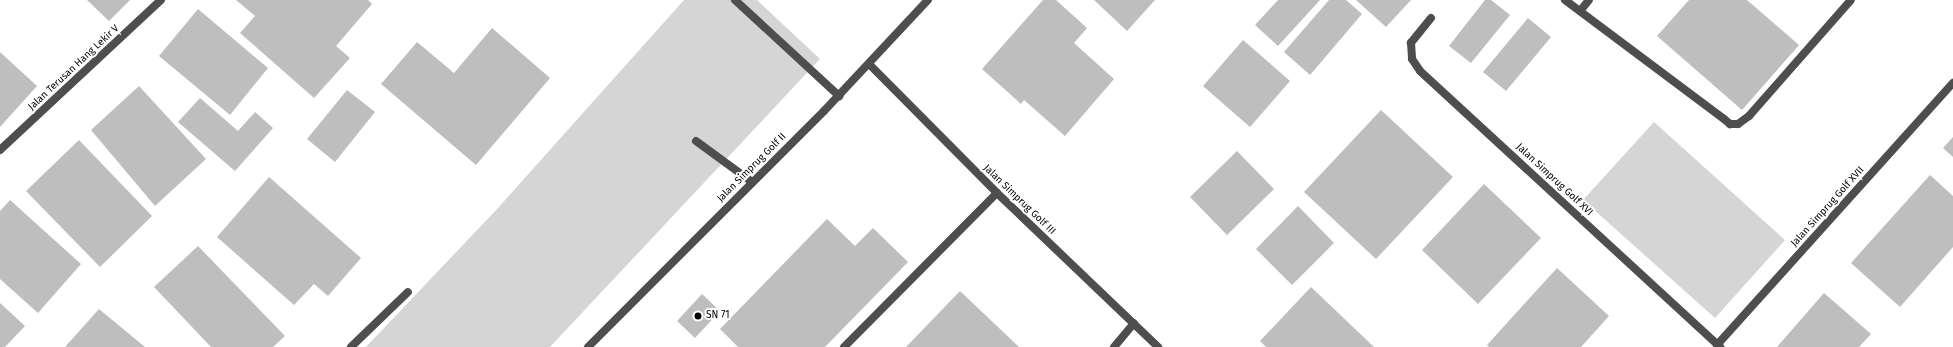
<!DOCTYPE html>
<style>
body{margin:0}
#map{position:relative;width:1953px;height:347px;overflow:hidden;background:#fff;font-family:"Fira Sans",sans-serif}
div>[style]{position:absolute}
.green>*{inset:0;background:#d5d5d5}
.building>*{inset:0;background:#bebebe}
.lane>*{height:8px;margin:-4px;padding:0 4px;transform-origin:4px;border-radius:4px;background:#4e4e4e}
.street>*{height:8px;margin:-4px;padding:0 4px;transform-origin:4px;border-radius:4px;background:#4e4e4e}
.dots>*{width:11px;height:11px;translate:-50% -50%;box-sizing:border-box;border:2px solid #fff;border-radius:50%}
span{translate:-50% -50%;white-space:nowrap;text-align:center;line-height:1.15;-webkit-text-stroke:4px #fff;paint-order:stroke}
.street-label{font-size:10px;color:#000}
.poi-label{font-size:10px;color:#000}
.left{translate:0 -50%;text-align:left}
</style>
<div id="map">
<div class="green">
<i style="clip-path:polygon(684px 0,757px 0,820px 59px,550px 347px,366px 347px,498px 208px)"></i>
<i style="clip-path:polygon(1654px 122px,1785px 240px,1715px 318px,1583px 200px)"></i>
</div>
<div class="building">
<i style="clip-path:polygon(87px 0,130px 0,109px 21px)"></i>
<i style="clip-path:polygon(236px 0,368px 0,372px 4px,336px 46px,350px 58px,314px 98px,240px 33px,255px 16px)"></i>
<i style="clip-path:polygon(1043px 0,1056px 0,1087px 28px,1074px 43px,1114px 79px,1065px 136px,1024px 100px,1021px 104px,982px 69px)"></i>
<i style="clip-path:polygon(1094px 0,1155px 0,1127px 31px)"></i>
<i style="clip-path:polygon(1278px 0,1320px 0,1278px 46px,1255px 25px)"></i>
<i style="clip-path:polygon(1329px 0,1346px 0,1362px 14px,1310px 75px,1284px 52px)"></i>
<i style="clip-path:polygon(1356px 0,1411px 0,1386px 27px)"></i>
<i style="clip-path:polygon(1485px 0,1491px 0,1510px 15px,1471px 63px,1449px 46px)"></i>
<i style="clip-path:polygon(1689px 0,1747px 0,1799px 45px,1742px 110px,1657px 36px)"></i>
<i style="clip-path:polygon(198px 9px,268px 68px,230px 115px,159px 56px)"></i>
<i style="clip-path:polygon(1528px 18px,1551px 37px,1506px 91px,1483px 72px)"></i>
<i style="clip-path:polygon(492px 28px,550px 78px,476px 165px,381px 84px,417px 42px,454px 73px)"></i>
<i style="clip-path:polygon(1243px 40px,1290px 81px,1250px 127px,1203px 86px)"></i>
<i style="clip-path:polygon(0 52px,37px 86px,0 127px)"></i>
<i style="clip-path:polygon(139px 86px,206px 159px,155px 206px,91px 130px)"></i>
<i style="clip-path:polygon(347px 90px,375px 112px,335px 162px,307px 139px)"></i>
<i style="clip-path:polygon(200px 98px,238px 131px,255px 112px,273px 128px,235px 171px,178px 122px)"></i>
<i style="clip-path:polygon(1381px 110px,1453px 177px,1376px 259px,1304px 192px)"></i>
<i style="clip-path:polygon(1953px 137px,1953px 157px,1943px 148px)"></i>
<i style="clip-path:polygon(79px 140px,152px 216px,100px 267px,26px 191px)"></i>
<i style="clip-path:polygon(1237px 151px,1274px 189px,1227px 235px,1190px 197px)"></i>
<i style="clip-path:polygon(1930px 175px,1953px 196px,1953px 247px,1900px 307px,1851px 263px)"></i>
<i style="clip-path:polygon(269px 177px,361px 258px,328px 296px,314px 284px,294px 305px,217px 237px)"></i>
<i style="clip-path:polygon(1484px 184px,1541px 238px,1478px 304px,1422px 250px)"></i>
<i style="clip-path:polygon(10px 200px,81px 264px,38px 313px,0 279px,0 211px)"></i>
<i style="clip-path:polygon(1298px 206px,1334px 243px,1292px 285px,1256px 249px)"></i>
<i style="clip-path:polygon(827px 219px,855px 246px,873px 228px,908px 262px,825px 347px,738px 347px,720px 329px)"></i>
<i style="clip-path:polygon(198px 246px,285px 336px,273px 347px,211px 347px,154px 287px)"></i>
<i style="clip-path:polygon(1557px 268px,1609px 316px,1581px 347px,1489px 347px,1487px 345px)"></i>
<i style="clip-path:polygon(1311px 287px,1374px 347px,1266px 347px,1260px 341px)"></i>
<i style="clip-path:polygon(960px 291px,1019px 347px,906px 347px)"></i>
<i style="clip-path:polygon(1824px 293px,1871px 334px,1859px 347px,1777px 347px)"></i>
<i style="clip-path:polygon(702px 294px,720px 311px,695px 338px,677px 321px)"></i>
<i style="clip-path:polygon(0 303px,25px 326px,5px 347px,0 347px)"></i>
<i style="clip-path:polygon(99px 309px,145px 347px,65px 347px)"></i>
</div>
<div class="lane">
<i style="left:696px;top:141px;width:69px;rotate:36.2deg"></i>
<i style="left:844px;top:347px;width:217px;rotate:-45.2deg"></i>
</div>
<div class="street">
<i style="left:735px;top:0;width:142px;rotate:42.7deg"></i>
<i style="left:1565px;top:0;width:199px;rotate:36.8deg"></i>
<i style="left:1724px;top:119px;width:8px;rotate:40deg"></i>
<i style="left:1730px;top:124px;width:8px"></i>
<i style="left:1738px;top:124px;width:14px;rotate:-36deg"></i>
<i style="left:1749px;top:116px;width:154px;rotate:-48.7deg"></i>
<i style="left:1580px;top:11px;width:14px;rotate:-51deg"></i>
<i style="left:1431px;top:18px;width:32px;rotate:129deg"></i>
<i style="left:1411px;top:43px;width:16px;rotate:86deg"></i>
<i style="left:1412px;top:59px;width:14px;rotate:56deg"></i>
<i style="left:1420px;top:71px;width:408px;rotate:42.6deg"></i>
<i style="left:869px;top:64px;width:182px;rotate:45.2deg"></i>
<i style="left:997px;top:193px;width:223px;rotate:43.7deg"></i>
<i style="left:0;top:150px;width:220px;rotate:-43deg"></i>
<i style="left:1717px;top:345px;width:353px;rotate:-48deg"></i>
<i style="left:351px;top:347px;width:79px;rotate:-44deg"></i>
<i style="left:588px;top:347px;width:334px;rotate:-45deg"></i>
<i style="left:824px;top:111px;width:152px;rotate:-46.9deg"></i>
<i style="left:1114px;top:347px;width:31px;rotate:-50deg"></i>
</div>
<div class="dots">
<i style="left:698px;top:316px;background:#000"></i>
</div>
<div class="street-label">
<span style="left:74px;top:68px;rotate:-43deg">Jalan Terusan Hang Lekir V</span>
<span style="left:752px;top:168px;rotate:-45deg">Jalan Simprug Golf II</span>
<span style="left:1554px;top:180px;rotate:43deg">Jalan Simprug Golf XVI</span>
<span style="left:1019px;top:200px;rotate:44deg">Jalan Simprug Golf III</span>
<span style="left:1828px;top:207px;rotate:-48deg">Jalan Simprug Golf XVII</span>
</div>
<div class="poi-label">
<span class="left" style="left:706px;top:316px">SN 71</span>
</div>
</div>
